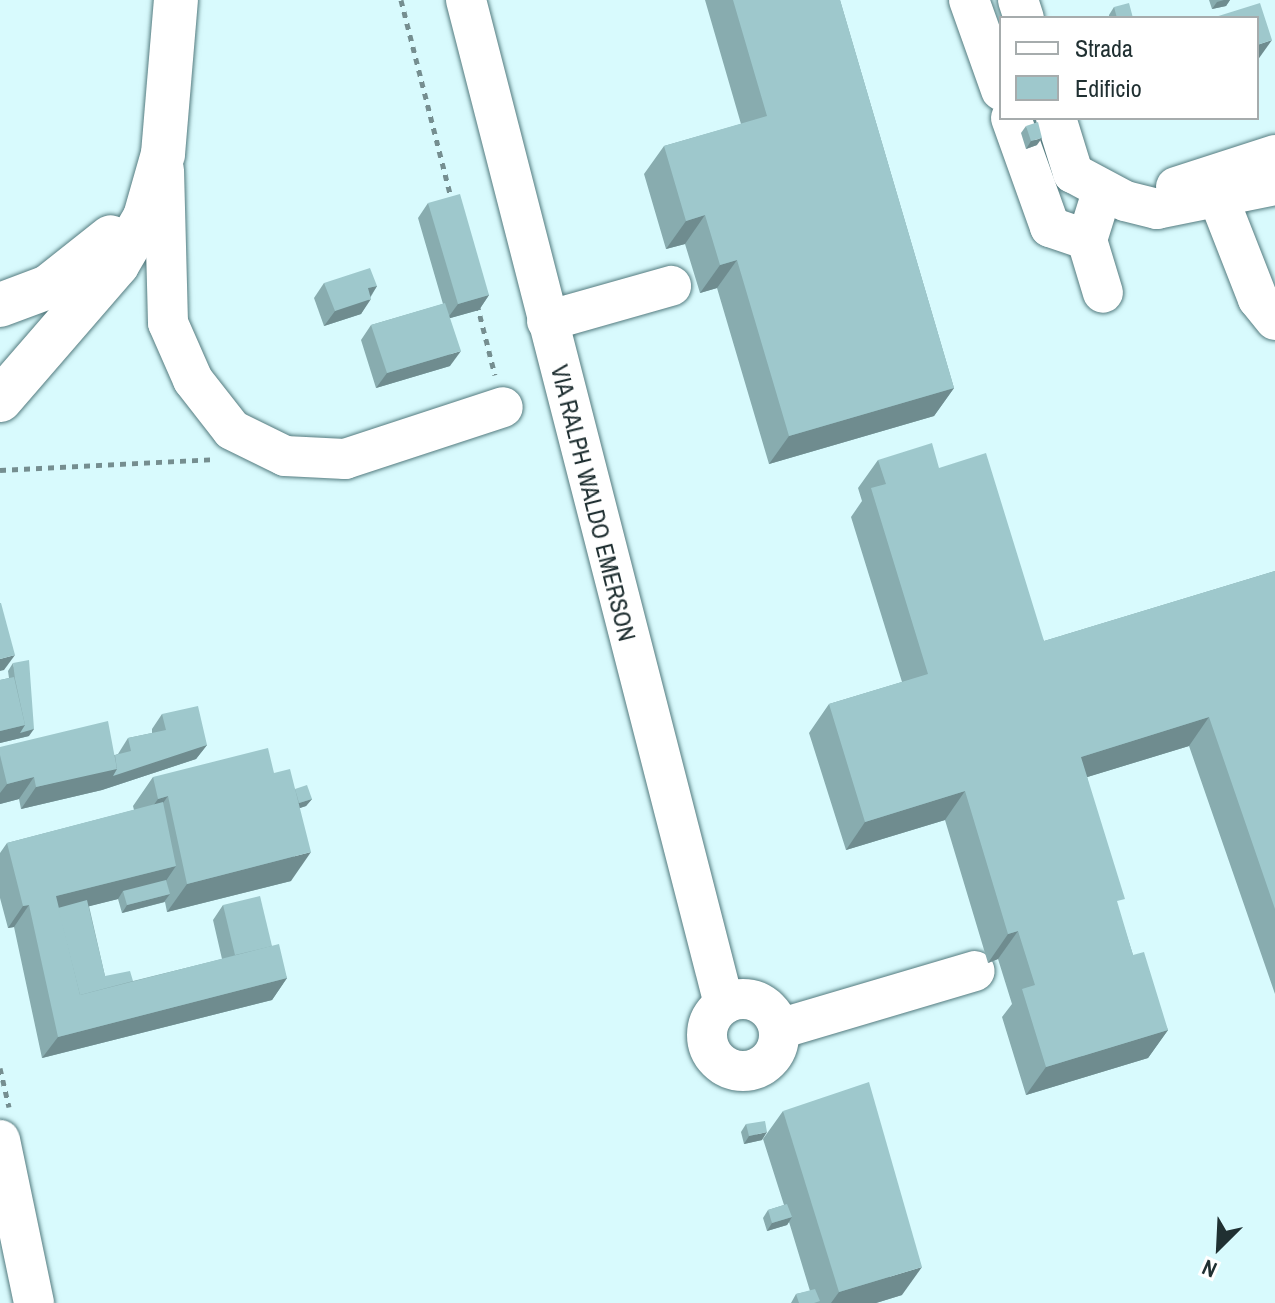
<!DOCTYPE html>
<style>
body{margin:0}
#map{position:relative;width:1275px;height:1303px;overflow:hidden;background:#d8fafd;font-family:"Archivo Narrow",sans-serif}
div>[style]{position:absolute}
.path>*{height:5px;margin-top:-2.5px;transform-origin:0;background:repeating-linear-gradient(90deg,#758e90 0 6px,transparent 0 12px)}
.roads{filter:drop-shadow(0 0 2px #547b7f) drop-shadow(0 0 2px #547b7f)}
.minor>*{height:40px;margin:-20px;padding:0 20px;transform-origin:20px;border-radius:20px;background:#fff}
.minor>.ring{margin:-20px;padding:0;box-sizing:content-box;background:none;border:40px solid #fff;border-radius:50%}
.major>*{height:44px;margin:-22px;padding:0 22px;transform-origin:22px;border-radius:22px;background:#fff}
.wall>*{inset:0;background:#88acaf}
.shaded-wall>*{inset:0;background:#6f8c8f}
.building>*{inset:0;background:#9ec8cc}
span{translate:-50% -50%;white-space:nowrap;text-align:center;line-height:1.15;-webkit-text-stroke:6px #fff;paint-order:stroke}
.street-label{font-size:24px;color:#203032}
.legend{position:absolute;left:999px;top:16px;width:260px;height:104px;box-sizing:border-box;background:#fff;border:2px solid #a6acad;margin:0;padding:10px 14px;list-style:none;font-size:24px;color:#203032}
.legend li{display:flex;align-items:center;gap:16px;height:40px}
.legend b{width:40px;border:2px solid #a6acad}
.north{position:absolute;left:1179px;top:1207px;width:80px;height:80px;-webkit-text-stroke:6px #fff;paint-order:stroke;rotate:204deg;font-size:22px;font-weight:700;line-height:32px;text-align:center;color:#203032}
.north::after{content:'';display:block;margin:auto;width:28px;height:36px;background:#203032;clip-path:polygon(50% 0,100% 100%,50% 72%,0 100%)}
</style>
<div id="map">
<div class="path">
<i style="left:401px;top:0;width:207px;rotate:75.8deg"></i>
<i style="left:477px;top:304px;width:73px;rotate:75.8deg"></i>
<i style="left:0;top:470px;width:215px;rotate:-2.9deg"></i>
<i style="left:0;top:1068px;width:40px;rotate:77deg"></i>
</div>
<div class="roads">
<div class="minor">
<i style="left:466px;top:0;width:1037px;rotate:75.59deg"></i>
<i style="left:969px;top:0;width:96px;rotate:70.4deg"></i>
<i style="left:1018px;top:0;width:19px;rotate:72deg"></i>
<i style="left:1011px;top:118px;width:116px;rotate:70.3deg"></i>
<i style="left:1050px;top:227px;width:39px;rotate:19deg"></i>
<i style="left:1087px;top:240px;width:50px;rotate:-72.6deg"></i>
<i style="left:1056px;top:118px;width:58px;rotate:72.8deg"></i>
<i style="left:1073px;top:173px;width:59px;rotate:28.3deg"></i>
<i style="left:1125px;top:201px;width:33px;rotate:14deg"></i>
<i style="left:1157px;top:209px;width:120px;rotate:-11.5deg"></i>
<i style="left:164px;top:170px;width:153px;rotate:88.5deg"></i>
<i style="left:168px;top:323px;width:62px;rotate:66.3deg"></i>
<i style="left:193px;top:380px;width:63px;rotate:52deg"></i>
<i style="left:232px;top:430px;width:59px;rotate:26.1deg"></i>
<i style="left:285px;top:456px;width:60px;rotate:2.9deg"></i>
<i style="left:345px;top:459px;width:166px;rotate:-18.2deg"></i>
<i style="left:1176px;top:187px;width:104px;rotate:-17.9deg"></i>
<i style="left:1220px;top:202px;width:104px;rotate:68.6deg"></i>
<i style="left:1258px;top:299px;width:27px;rotate:51deg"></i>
<i style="left:1087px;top:240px;width:55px;rotate:73.2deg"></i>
<i style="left:547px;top:321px;width:129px;rotate:-15.8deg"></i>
<i class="ring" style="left:707px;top:999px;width:32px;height:32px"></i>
<i style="left:779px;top:1029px;width:204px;rotate:-16.5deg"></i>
<i style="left:0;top:1140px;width:167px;rotate:78.2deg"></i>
</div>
<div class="major">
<i style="left:0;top:305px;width:51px;rotate:-20.6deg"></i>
<i style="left:48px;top:287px;width:80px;rotate:-38.4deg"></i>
<i style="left:0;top:400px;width:179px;rotate:-49.1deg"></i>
<i style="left:117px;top:265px;width:56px;rotate:-59.7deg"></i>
<i style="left:145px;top:217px;width:66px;rotate:-74.1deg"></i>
<i style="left:163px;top:154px;width:155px;rotate:-85.2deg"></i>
</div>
</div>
<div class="wall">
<i style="clip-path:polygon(705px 0,840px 0,954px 388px,934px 416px,769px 464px,717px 288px,700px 293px,685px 244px,666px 249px,644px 174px,664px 146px,741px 124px)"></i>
<i style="clip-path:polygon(1209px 0,1230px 0,1226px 6px,1212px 9px)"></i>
<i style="clip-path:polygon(1114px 7px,1133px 18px,1109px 18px,1109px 15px)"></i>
<i style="clip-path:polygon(1026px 126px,1037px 145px,1026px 149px,1021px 133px)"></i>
<i style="clip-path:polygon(428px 203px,489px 295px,479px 310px,450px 318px,450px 366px,376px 388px,361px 340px,371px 325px,443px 304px,418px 218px)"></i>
<i style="clip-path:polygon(324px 283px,377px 286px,361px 314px,324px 326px,314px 298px)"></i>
<i style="clip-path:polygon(878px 460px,939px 468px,1044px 641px,1275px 571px,1275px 994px,1189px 746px,1087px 777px,1118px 908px,1133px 955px,1168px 1030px,1148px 1058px,1026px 1095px,1002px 1017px,1012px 1004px,998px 959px,988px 963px,945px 820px,846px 850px,809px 733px,829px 704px,902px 682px,851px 517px,862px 501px,858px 488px)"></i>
<i style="clip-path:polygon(13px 663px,29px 736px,0 743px,0 680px,9px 678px,8px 671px)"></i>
<i style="clip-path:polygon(162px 714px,207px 745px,196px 759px,102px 790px,21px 809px,19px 799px,0 804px,0 747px,115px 755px,118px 754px,128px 738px,152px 733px,152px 729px)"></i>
<i style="clip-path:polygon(274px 773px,295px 789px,312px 799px,306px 806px,300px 808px,291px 881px,167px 912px,165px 902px,122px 913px,118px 899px,89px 906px,105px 976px,133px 981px,222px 959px,213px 920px,223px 905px,272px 946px,287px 978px,272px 1000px,42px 1058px,14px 927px,8px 928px,0 898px,0 853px,7px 843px,134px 810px,133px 806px,153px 777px)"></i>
<i style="clip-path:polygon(783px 1111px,902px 1295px,876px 1303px,791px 1303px,796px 1294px,810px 1291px,789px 1222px,787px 1225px,767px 1231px,763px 1218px,768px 1210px,784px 1205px,763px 1139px)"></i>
<i style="clip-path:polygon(746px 1124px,762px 1140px,744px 1144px,741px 1132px)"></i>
</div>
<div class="shaded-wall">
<i style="clip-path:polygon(1224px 0,1230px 0,1226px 6px,1212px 9px,1217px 2px)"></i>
<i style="clip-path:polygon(1272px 40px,1257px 61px,1257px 45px)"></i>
<i style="clip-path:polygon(1042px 138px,1037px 145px,1026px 149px,1031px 141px)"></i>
<i style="clip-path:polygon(705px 215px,685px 244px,666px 249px,686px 221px)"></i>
<i style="clip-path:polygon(737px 260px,717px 288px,700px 293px,720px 265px)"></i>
<i style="clip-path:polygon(377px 286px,368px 300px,371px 299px,361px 314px,324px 326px,335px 311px,368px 288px)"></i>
<i style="clip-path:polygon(489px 295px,479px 310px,447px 319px,458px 304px)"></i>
<i style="clip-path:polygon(461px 351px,450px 366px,376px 388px,387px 373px)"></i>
<i style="clip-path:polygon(954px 388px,934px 416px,769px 464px,789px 436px)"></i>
<i style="clip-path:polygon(15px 655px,4px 670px,0 671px,0 659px)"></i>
<i style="clip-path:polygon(1209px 717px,1189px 746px,1061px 785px,1081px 757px)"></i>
<i style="clip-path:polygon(25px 725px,34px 729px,29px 736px,0 743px,0 731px)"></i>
<i style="clip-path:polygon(207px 745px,196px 759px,102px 790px,21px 809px,36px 787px)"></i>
<i style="clip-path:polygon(34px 777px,19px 799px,0 804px,0 793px,7px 784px)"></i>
<i style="clip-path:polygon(965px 791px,945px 820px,846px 850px,865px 822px)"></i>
<i style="clip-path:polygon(168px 796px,148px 824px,138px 827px,158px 799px)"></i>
<i style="clip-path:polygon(312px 799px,306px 806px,275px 816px,280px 809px)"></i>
<i style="clip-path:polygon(311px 852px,291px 881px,167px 912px,187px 884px)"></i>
<i style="clip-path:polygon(176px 866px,161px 888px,123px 891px,118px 899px,47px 917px,56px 896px)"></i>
<i style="clip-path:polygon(170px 894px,164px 902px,122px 913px,127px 905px)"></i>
<i style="clip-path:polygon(29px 905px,14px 927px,8px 928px,23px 906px)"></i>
<i style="clip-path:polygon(1018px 931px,998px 959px,988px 963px,1008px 934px)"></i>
<i style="clip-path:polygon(287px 978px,272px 1000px,42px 1058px,58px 1037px)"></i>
<i style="clip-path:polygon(1168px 1030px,1148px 1058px,1026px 1095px,1046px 1067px)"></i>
<i style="clip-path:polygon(767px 1132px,762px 1140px,744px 1144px,749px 1136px)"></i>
<i style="clip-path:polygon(792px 1217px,787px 1225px,767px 1231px,772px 1223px)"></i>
<i style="clip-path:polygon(922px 1267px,902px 1295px,876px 1303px,831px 1303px,839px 1292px)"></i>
</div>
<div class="building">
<i style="clip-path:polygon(733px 0,840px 0,954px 388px,789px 436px,737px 260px,720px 265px,705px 215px,686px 221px,664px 146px,767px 116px)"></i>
<i style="clip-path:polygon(1129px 3px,1133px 18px,1117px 18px,1114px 7px)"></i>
<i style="clip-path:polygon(1260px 3px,1272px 40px,1257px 45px,1257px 18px,1212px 18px)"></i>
<i style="clip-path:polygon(1038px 122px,1042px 138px,1031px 141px,1026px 126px)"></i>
<i style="clip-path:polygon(460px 194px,489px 295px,458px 304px,428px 203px)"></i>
<i style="clip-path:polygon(370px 268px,377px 286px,368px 288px,371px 299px,335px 311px,324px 283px)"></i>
<i style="clip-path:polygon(445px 303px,461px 351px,387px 373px,371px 325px)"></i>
<i style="clip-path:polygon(932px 443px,939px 468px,986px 453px,1044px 641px,1275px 571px,1275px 909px,1209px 717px,1081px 757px,1125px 899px,1117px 901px,1133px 955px,1144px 952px,1168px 1030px,1046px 1067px,1022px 989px,1035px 985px,1018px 931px,1008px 934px,965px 791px,865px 822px,829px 704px,928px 674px,871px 488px,886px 484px,878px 460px)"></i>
<i style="clip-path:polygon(0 603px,1px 603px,15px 655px,0 659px)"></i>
<i style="clip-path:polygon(29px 660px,34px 729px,20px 733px,25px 725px,15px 679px,13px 663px)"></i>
<i style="clip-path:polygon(14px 677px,25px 725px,0 731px,0 680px)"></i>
<i style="clip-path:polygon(198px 706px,207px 745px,113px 776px,117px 769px,115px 755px,131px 751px,128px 738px,166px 730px,162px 714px)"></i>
<i style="clip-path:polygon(108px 721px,117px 769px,36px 787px,34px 777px,7px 784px,0 755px,0 747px)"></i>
<i style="clip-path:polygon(268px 748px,274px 773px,290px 769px,311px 852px,187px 884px,168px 796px,158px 799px,153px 777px)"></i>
<i style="clip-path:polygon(307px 785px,312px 799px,299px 803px,295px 789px)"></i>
<i style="clip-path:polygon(163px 802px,176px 866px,56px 896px,80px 995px,279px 944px,287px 978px,58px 1037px,29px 905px,23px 906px,7px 843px)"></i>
<i style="clip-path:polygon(166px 880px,170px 894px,127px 905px,123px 891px)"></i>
<i style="clip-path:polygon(260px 896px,272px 946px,235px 955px,223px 905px)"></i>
<i style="clip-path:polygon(87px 900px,105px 976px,130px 971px,133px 981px,80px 995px,58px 908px)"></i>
<i style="clip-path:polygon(869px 1082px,922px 1267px,839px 1292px,783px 1111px)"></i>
<i style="clip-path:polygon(765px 1121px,767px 1132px,749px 1136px,746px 1124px)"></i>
<i style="clip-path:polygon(787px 1204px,792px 1217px,772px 1223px,768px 1210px)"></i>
<i style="clip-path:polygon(815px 1289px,820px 1301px,814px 1303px,799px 1303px,796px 1294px)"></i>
</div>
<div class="street-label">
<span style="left:593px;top:503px;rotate:76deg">VIA RALPH WALDO EMERSON</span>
</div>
<ul class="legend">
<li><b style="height:10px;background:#fff"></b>Strada</li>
<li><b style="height:22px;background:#9ec8cc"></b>Edificio</li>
</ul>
<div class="north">N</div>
</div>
